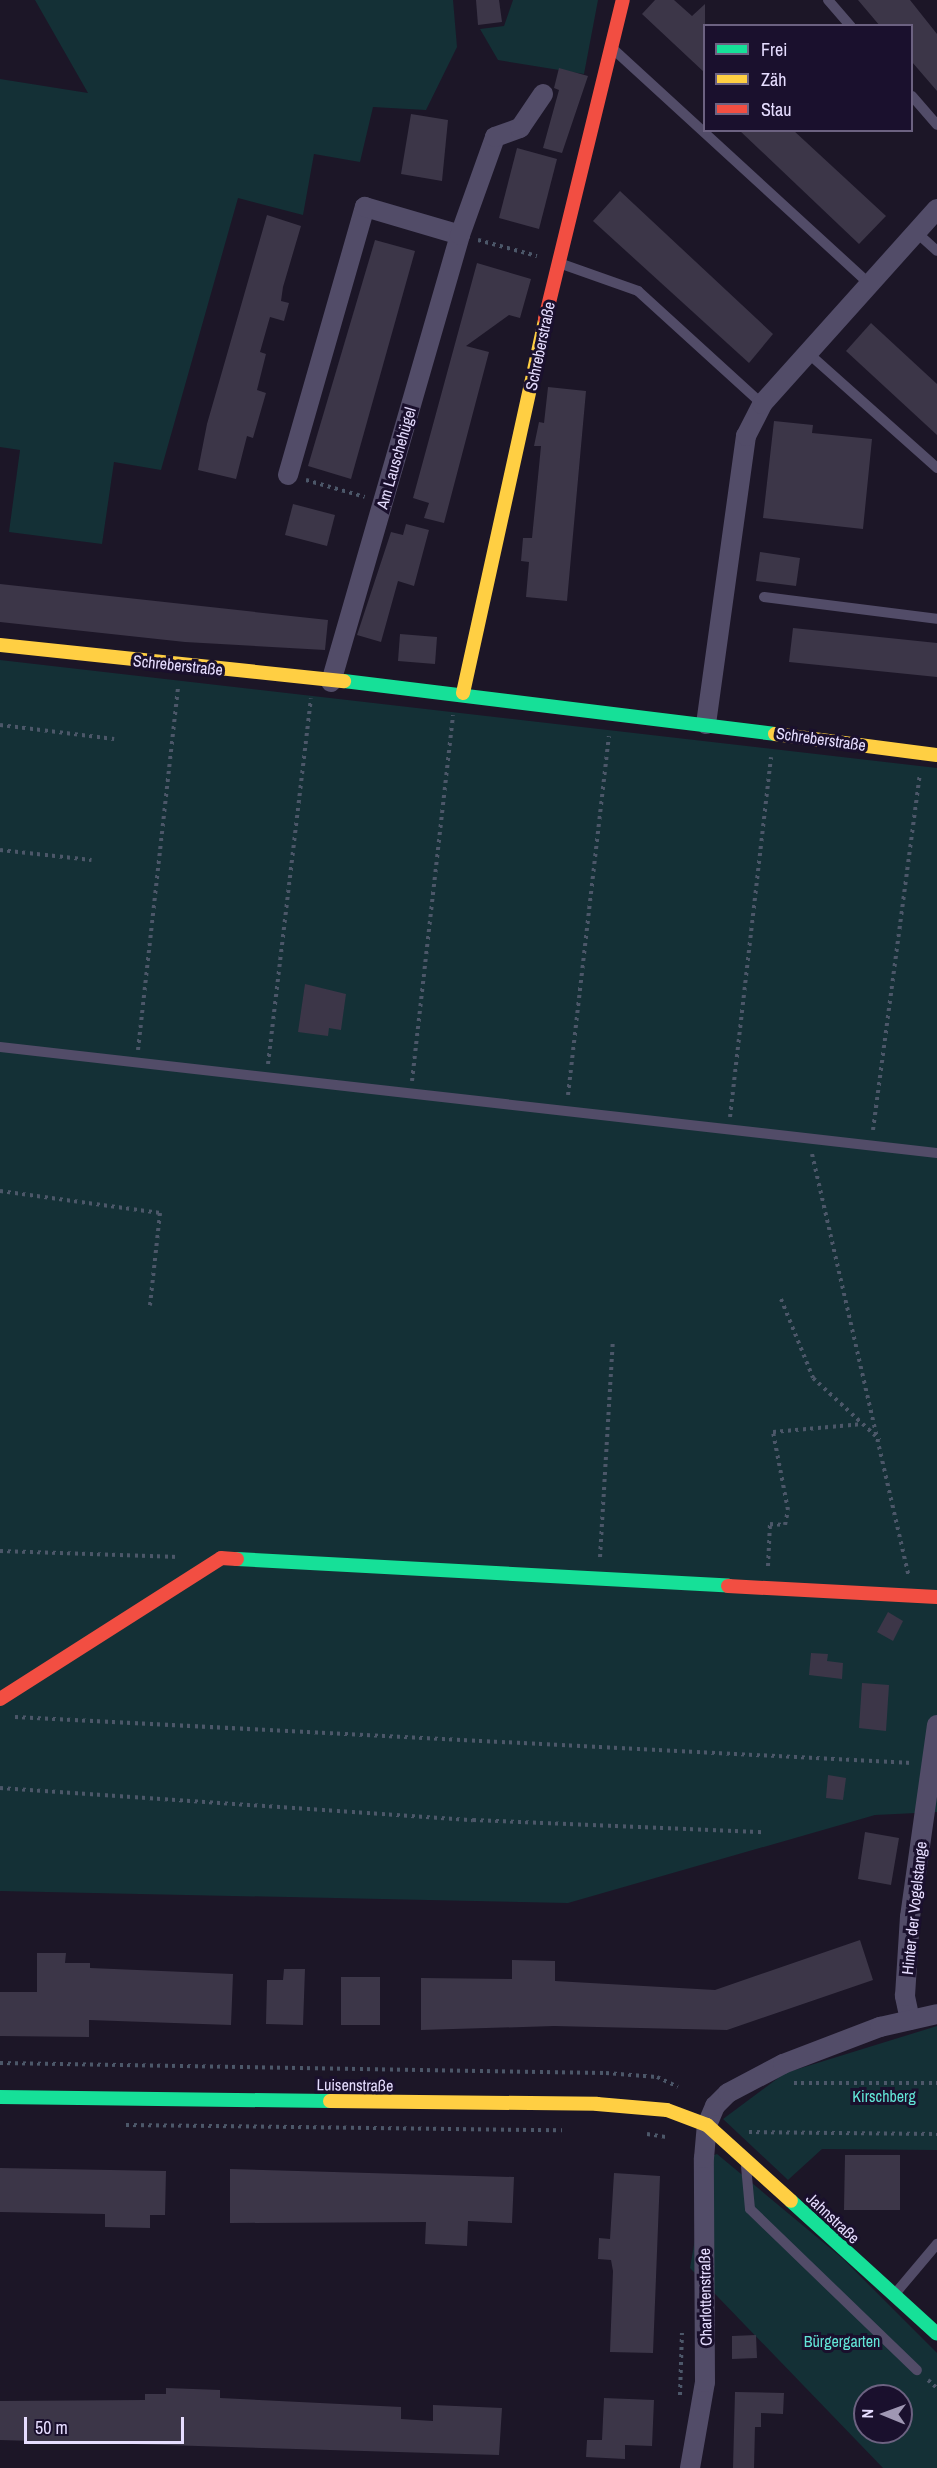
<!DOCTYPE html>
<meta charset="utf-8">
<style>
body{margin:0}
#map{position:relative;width:937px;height:2468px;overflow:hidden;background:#1c1627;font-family:"Archivo Narrow",sans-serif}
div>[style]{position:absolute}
.green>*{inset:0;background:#143036}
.building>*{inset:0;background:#3c3648}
.path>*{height:4px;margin-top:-2px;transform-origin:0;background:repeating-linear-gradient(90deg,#4c5769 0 3px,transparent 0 7.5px)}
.lane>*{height:10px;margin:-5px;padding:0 5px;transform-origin:5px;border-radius:5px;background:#524c68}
.street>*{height:20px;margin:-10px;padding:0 10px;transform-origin:10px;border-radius:10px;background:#524c68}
.fast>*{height:14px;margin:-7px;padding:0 7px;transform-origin:7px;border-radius:7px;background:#16e098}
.slow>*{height:14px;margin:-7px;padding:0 7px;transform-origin:7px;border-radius:7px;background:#ffcf43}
.jam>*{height:14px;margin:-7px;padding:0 7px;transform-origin:7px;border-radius:7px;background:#f24e42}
span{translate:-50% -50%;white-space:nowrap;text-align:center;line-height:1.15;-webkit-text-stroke:6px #1a102d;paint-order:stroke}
.street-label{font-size:16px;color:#e6ddff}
.park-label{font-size:16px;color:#62e6d8}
.legend{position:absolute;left:703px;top:24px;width:210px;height:108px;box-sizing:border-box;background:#1a102d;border:2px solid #6c6281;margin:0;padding:8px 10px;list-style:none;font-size:18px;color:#e6ddff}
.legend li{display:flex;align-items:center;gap:12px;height:30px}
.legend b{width:30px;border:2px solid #6c6281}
.north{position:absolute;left:853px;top:2384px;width:60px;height:60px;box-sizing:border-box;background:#1a102d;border:2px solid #6c6281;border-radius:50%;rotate:271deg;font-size:16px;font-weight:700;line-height:24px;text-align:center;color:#e6ddff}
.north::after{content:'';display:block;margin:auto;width:21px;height:27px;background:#9f97b3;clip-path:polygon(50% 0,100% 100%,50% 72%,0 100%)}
.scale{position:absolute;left:24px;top:2417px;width:160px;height:27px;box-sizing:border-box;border:3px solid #e6ddff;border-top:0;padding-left:8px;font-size:18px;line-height:21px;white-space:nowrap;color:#e6ddff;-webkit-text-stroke:4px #1a102d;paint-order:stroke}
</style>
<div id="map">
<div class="green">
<i style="clip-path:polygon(35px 0,453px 0,457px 47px,426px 110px,373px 107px,360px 162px,314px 154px,303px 215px,238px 198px,161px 470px,114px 462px,102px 544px,9px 532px,20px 450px,0 447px,0 79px,88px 93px)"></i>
<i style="clip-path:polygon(513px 0,598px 0,584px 74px,498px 60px,480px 29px,504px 26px)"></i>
<i style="clip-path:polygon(0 660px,937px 768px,937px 1812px,875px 1815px,568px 1903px,0 1891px)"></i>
<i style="clip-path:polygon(937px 2026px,937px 2150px,822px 2149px,788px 2180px,723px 2119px,785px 2073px)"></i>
<i style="clip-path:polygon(evenodd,717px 2154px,842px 2258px,937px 2353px,937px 2468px,883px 2468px,690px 2268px,709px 2157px,717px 2154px,865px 2396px,901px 2396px,901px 2432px,865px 2432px,865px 2396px)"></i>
</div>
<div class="building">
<i style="clip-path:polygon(476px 0,499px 0,502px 22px,478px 25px)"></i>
<i style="clip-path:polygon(655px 0,674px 0,692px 16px,705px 4px,705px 73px,642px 14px)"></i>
<i style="clip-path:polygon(858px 0,910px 0,937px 34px,937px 91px,912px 62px,912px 26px,880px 26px)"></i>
<i style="clip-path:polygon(559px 68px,588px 76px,562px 153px,543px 148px,559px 90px,554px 88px)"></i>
<i style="clip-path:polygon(411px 114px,448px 120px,442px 181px,401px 174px)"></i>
<i style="clip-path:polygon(739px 130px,793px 130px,886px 216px,859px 244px)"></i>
<i style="clip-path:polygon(517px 148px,557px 159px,539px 229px,499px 218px)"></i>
<i style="clip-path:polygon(620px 191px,773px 334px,749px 363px,593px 221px)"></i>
<i style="clip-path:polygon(267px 215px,301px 226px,283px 287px,281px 301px,289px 303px,284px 321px,270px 317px,260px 352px,266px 354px,257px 390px,266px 393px,253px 438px,247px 436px,236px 479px,198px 470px,207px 424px)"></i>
<i style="clip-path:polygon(375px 240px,415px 251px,351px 479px,308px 466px)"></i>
<i style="clip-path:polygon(477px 263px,531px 279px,520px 318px,509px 315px,466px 346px,489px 352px,444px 523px,424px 518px,429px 503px,413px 498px)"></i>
<i style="clip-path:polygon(871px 323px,937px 384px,937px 435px,846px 351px)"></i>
<i style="clip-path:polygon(548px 387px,586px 391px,567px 601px,526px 597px,529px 562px,521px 561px,523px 538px,532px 538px,541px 446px,534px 446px,539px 422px,544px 423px)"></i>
<i style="clip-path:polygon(774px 421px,813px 425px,812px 433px,872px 439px,863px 529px,763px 518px)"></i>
<i style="clip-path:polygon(293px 504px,335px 515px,327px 546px,285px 535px)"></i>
<i style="clip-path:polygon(406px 524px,429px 530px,414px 586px,398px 581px,381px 642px,357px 635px,391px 532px,403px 535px)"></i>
<i style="clip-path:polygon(760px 552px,800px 558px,796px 586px,756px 581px)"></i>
<i style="clip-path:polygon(0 584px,328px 620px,325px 650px,185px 642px,0 622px)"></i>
<i style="clip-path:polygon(793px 628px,937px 643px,937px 677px,789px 662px)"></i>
<i style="clip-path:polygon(400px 634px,437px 637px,435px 664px,398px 661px)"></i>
<i style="clip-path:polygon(305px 984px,346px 994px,341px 1030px,329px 1028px,328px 1036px,298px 1032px)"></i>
<i style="clip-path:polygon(888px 1612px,903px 1621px,893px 1641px,877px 1632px)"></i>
<i style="clip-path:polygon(811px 1653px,828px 1654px,827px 1661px,843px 1663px,842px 1679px,809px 1675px)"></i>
<i style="clip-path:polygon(862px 1683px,889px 1685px,886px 1731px,859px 1728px)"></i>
<i style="clip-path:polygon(828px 1775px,846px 1778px,843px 1800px,826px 1798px)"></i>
<i style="clip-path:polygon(865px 1832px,899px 1838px,891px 1885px,858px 1879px)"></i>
<i style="clip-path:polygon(860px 1940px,873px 1980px,727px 2030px,554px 2026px,421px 2030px,421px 1978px,512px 1979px,512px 1960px,555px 1961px,555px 1981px,715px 1990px)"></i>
<i style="clip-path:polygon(37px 1953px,66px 1953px,65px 1963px,90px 1963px,90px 1968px,233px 1974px,231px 2025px,89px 2020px,89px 2037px,0 2036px,0 1992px,37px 1992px)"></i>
<i style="clip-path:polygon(284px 1969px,305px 1969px,303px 2025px,266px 2024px,267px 1980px,283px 1980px)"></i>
<i style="clip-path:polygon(341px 1977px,380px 1977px,380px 2025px,341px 2025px)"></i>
<i style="clip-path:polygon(845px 2155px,900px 2155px,900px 2210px,844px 2210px)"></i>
<i style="clip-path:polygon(0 2168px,166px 2171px,165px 2215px,150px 2215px,150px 2228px,105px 2227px,105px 2214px,0 2212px)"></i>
<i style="clip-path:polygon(230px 2169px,514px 2177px,512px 2223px,468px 2221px,467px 2246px,425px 2244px,426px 2222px,230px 2223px)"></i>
<i style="clip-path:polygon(614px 2173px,660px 2176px,653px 2353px,610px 2352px,613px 2271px,611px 2260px,598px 2259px,599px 2238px,610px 2239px)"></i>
<i style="clip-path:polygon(756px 2335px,757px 2358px,732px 2359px,732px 2336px)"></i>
<i style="clip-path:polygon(166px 2388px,220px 2390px,220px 2398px,401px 2407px,401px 2419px,433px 2421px,433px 2405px,502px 2408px,499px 2455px,0 2440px,0 2401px,145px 2400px,145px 2394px,166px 2394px)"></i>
<i style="clip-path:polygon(735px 2392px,784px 2393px,783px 2414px,761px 2413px,761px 2427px,755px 2427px,754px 2468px,733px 2468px)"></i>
<i style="clip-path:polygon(604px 2398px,654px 2400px,652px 2446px,625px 2445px,625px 2459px,586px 2457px,587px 2440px,602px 2440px)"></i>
</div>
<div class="path">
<i style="left:478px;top:240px;width:61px;rotate:15.2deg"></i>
<i style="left:306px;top:480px;width:61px;rotate:16.1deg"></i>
<i style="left:0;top:725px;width:115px;rotate:7deg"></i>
<i style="left:0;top:850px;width:92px;rotate:6.3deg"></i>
<i style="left:138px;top:1050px;width:365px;rotate:-83.7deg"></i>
<i style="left:268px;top:1064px;width:368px;rotate:-83.3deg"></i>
<i style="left:412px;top:1081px;width:368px;rotate:-83.6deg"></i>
<i style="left:568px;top:1095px;width:361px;rotate:-83.5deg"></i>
<i style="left:730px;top:1117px;width:362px;rotate:-83.5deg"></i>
<i style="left:873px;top:1130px;width:359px;rotate:-82.5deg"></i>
<i style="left:812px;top:1154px;width:431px;rotate:77.1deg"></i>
<i style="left:0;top:1191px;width:162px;rotate:7.8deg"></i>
<i style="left:160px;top:1213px;width:93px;rotate:96.2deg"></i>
<i style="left:781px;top:1299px;width:85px;rotate:67.9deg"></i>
<i style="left:813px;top:1378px;width:91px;rotate:42.8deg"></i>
<i style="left:0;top:1551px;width:179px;rotate:1.9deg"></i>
<i style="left:600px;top:1557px;width:216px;rotate:-86.6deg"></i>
<i style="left:768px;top:1566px;width:42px;rotate:-87.3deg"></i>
<i style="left:770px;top:1524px;width:15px;rotate:4deg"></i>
<i style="left:785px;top:1525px;width:15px;rotate:-79deg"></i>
<i style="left:788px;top:1510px;width:79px;rotate:-100.9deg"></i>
<i style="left:773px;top:1432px;width:90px;rotate:-5.1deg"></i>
<i style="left:15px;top:1717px;width:898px;rotate:2.94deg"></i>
<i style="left:0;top:1788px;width:474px;rotate:3.9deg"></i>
<i style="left:473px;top:1820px;width:292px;rotate:2.4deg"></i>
<i style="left:0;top:2063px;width:606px;rotate:0.95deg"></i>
<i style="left:606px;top:2073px;width:51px;rotate:4.5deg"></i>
<i style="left:657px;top:2077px;width:23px;rotate:25deg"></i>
<i style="left:794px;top:2083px;width:143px"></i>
<i style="left:126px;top:2125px;width:436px;rotate:0.7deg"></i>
<i style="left:749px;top:2132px;width:188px;rotate:0.6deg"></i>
<i style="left:647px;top:2134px;width:20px;rotate:9deg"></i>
<i style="left:928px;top:2380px;width:12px;rotate:42deg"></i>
<i style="left:680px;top:2395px;width:62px;rotate:-88.2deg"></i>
</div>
<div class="lane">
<i style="left:828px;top:0;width:35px;rotate:49deg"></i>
<i style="left:612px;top:48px;width:350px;rotate:42.5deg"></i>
<i style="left:912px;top:96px;width:38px;rotate:49deg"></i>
<i style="left:916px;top:232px;width:28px;rotate:42deg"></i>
<i style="left:559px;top:263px;width:84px;rotate:19.5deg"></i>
<i style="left:638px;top:291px;width:168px;rotate:42.3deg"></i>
<i style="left:808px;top:353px;width:173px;rotate:41.7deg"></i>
<i style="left:764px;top:597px;width:174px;rotate:7.2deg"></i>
<i style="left:0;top:1047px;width:943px;rotate:6.45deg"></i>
<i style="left:746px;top:2166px;width:43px;rotate:84.7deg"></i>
<i style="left:750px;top:2209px;width:232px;rotate:44deg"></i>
<i style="left:894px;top:2295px;width:67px;rotate:-49.9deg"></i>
</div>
<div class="street">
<i style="left:288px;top:475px;width:279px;rotate:-74deg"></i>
<i style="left:365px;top:207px;width:99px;rotate:16.4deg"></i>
<i style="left:331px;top:682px;width:465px;rotate:-73.9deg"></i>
<i style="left:460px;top:235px;width:104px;rotate:-70.3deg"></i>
<i style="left:495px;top:137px;width:27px;rotate:-20deg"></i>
<i style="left:520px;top:128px;width:41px;rotate:-55.9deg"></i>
<i style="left:706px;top:724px;width:291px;rotate:-82.1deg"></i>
<i style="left:746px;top:436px;width:36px;rotate:-63deg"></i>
<i style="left:762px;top:404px;width:262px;rotate:-48.1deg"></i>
<i style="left:910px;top:2020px;width:25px;rotate:-102deg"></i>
<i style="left:905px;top:1996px;width:79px;rotate:-86.4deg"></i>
<i style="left:910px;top:1917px;width:194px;rotate:-82deg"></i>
<i style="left:690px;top:2468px;width:87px;rotate:-80.1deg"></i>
<i style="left:705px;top:2382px;width:224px;rotate:-90.3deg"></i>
<i style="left:704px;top:2158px;width:33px;rotate:-85deg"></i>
<i style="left:707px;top:2125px;width:21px;rotate:-67deg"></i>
<i style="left:715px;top:2106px;width:18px;rotate:-45deg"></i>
<i style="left:728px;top:2093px;width:62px;rotate:-27.8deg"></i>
<i style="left:783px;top:2064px;width:104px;rotate:-20.9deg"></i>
<i style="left:880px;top:2027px;width:58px;rotate:-12.8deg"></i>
</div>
<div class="fast">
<i style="left:344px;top:681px;width:434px;rotate:7deg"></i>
<i style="left:237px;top:1559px;width:492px;rotate:3.1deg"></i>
<i style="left:0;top:2097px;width:330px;rotate:0.7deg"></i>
<i style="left:791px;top:2201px;width:197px;rotate:42.3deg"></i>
</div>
<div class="slow">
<i style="left:0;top:645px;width:346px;rotate:6deg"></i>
<i style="left:463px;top:693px;width:383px;rotate:-77.6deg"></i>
<i style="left:775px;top:734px;width:163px;rotate:7.4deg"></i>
<i style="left:330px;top:2101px;width:267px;rotate:0.6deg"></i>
<i style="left:597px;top:2104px;width:70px;rotate:4.9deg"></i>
<i style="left:667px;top:2110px;width:43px;rotate:20.6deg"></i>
<i style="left:707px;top:2125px;width:113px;rotate:42.1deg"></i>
</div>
<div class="jam">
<i style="left:545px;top:319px;width:328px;rotate:-76.3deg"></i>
<i style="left:728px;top:1586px;width:209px;rotate:3deg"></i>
<i style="left:0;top:1699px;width:262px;rotate:-32.5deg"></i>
<i style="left:221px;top:1558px;width:16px;rotate:4deg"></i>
</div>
<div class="street-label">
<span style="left:540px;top:346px;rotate:-78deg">Schreberstraße</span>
<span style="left:396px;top:458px;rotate:-74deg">Am Lauschehügel</span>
<span style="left:178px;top:665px;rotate:6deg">Schreberstraße</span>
<span style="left:821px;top:739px;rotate:8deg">Schreberstraße</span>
<span style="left:914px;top:1908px;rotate:-84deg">Hinter der Vogelstange</span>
<span style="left:355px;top:2085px;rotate:1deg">Luisenstraße</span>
<span style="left:833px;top:2218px;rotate:43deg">Jahnstraße</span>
<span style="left:705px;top:2297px;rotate:-91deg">Charlottenstraße</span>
</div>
<div class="park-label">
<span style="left:884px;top:2096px">Kirschberg</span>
<span style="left:842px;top:2341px">Bürgergarten</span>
</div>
<ul class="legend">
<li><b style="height:8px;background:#16e098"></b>Frei</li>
<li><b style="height:8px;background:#ffcf43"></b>Zäh</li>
<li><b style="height:8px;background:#f24e42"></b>Stau</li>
</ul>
<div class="north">N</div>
<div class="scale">50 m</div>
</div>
